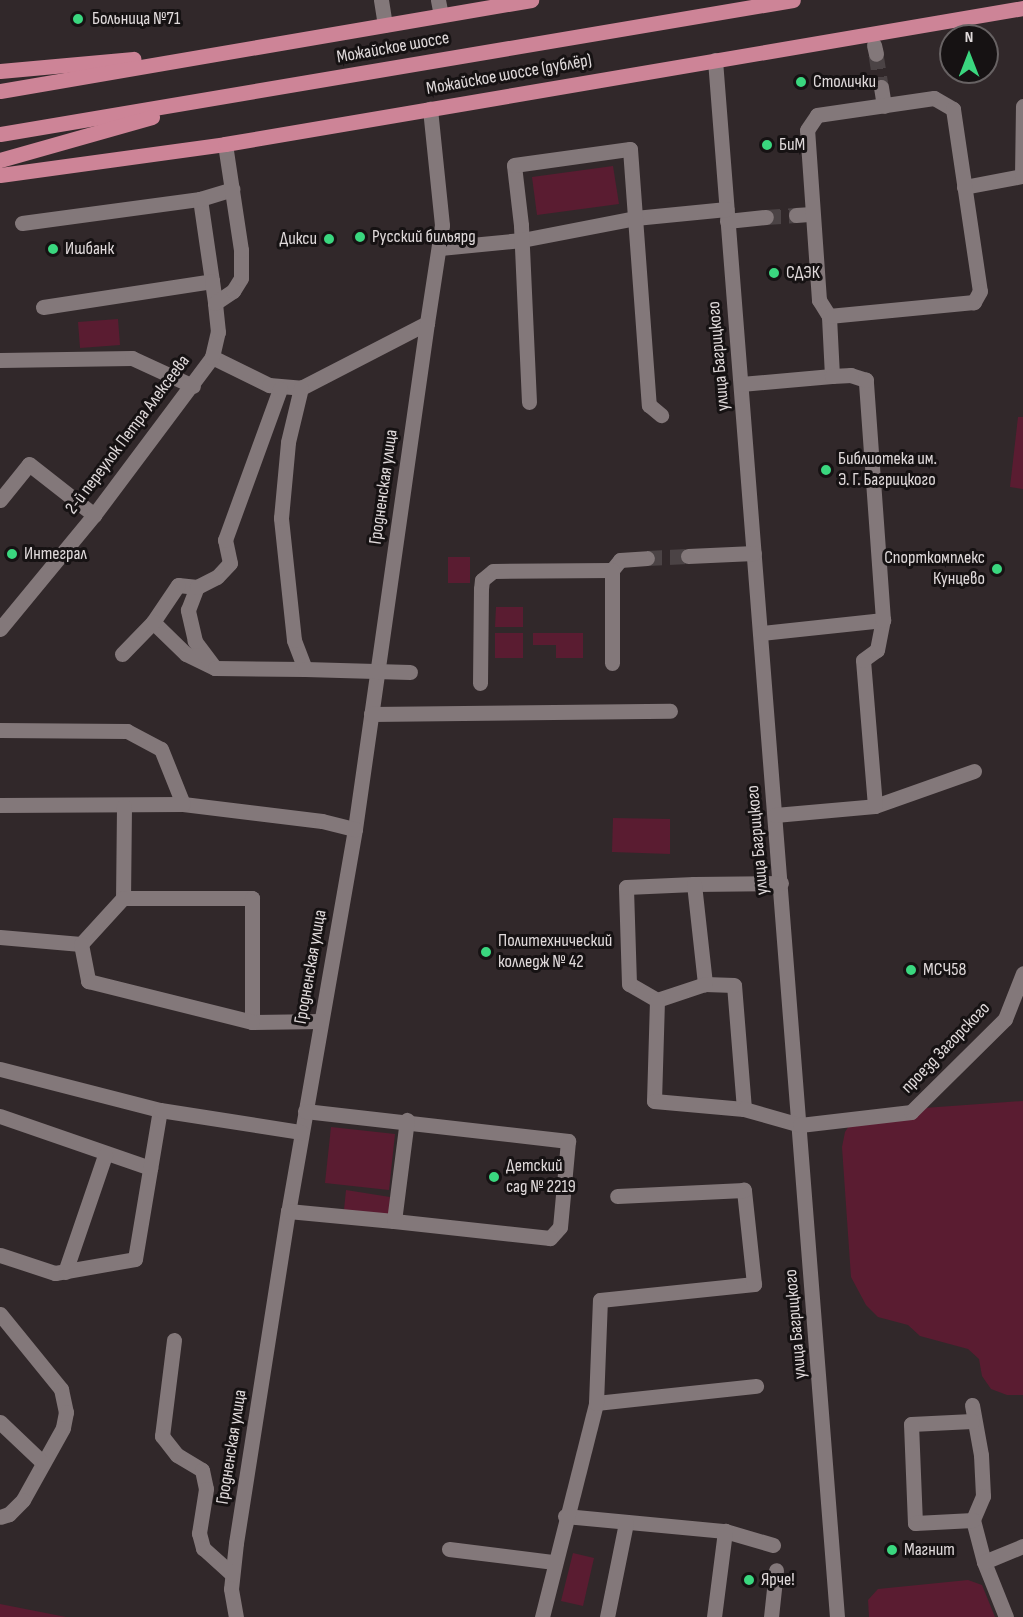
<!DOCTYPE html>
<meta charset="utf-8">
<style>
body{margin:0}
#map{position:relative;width:1023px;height:1617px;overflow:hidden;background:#31282a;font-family:"Sofia Sans Condensed",sans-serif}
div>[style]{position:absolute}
.green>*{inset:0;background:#5a1c31}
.minor-tunnel>*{height:15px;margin-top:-7.5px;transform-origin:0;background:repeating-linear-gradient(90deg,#4b4345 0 15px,transparent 0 23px)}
.minor>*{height:15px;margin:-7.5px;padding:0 7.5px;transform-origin:7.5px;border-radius:7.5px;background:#83787a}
.major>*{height:15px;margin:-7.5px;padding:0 7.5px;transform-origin:7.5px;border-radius:7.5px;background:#cd8497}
.dots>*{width:16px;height:16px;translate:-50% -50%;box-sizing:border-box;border:3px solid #161213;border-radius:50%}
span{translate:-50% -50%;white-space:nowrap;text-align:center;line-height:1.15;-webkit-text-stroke:6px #161213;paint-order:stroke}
.poi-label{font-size:18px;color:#e0dadb}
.left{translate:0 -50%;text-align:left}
.right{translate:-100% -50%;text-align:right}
.street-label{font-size:18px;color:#e0dadb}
.north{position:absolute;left:939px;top:24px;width:60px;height:60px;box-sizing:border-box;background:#161213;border:2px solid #676263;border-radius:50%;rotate:0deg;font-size:16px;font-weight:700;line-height:24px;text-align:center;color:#e0dadb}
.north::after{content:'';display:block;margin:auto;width:21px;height:27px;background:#3ad77f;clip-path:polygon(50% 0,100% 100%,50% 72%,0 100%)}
</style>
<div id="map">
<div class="green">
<i style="clip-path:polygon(613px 166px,619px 204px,537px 215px,532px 177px)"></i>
<i style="clip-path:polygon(118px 319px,120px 345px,80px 348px,78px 322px)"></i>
<i style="clip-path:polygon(1018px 417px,1023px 417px,1023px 489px,1010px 487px)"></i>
<i style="clip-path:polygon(448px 557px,470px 557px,470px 583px,448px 583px)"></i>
<i style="clip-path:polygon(496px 607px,523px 607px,523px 627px,495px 627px)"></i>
<i style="clip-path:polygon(495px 633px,523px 633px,523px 658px,495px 658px)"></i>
<i style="clip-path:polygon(533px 633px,583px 633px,583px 658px,556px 658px,556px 645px,533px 645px)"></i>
<i style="clip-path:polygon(613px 818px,670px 819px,670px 854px,612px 852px)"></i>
<i style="clip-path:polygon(1023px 1101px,1023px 1395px,1007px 1395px,991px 1389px,982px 1376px,979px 1359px,968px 1349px,920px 1336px,908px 1325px,878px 1317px,866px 1305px,851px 1277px,842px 1147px,845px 1132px,854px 1118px,868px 1112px)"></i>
<i style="clip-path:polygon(331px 1127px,395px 1134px,389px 1190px,325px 1183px)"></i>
<i style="clip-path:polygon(346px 1190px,390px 1197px,389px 1215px,344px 1210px)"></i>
<i style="clip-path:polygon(573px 1553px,594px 1558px,583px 1606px,561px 1601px)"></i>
<i style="clip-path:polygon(968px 1580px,982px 1585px,995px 1617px,869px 1617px,868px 1600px,878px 1589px)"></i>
<i style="clip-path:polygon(0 1604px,66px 1617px,0 1617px)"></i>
</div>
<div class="minor-tunnel">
<i style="left:876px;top:54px;width:33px;rotate:81deg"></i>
<i style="left:766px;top:217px;width:30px;rotate:-4deg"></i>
<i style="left:647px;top:558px;width:41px;rotate:-2.8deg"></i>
</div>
<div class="minor">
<i style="left:381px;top:0;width:25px;rotate:81deg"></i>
<i style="left:438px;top:0;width:15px;rotate:79deg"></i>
<i style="left:874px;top:45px;width:9px;rotate:77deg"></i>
<i style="left:715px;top:60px;width:1562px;rotate:85.52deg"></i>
<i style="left:881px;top:87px;width:19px;rotate:81deg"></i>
<i style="left:964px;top:187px;width:59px;rotate:-10.7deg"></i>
<i style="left:1022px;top:176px;width:70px;rotate:-89.2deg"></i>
<i style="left:200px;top:199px;width:83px;rotate:81.7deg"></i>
<i style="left:796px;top:215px;width:16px;rotate:-4deg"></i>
<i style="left:727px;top:221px;width:39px;rotate:-6deg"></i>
<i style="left:22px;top:223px;width:180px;rotate:-7.7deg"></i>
<i style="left:200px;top:199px;width:34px;rotate:-17deg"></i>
<i style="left:440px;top:248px;width:82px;rotate:-5.6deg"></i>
<i style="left:522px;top:240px;width:115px;rotate:-11deg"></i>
<i style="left:635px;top:218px;width:92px;rotate:-5.6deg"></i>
<i style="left:43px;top:307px;width:171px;rotate:-8.7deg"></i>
<i style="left:212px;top:281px;width:22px;rotate:82deg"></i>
<i style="left:427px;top:323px;width:99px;rotate:-81.3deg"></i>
<i style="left:442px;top:225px;width:117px;rotate:-95.9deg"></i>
<i style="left:212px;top:357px;width:64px;rotate:26.2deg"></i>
<i style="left:269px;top:385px;width:32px;rotate:5deg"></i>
<i style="left:301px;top:388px;width:142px;rotate:-27.3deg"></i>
<i style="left:427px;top:323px;width:511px;rotate:98.1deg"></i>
<i style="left:355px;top:829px;width:388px;rotate:99.9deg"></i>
<i style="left:288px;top:1211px;width:336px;rotate:98.9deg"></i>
<i style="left:236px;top:1543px;width:46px;rotate:96.2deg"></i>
<i style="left:231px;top:1589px;width:28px;rotate:80deg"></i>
<i style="left:0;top:360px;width:132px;rotate:-0.9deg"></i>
<i style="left:132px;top:358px;width:67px;rotate:24.7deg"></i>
<i style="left:741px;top:384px;width:91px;rotate:-5deg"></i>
<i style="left:832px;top:376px;width:60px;rotate:-92.9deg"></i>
<i style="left:829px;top:316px;width:19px;rotate:-122deg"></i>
<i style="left:819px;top:300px;width:170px;rotate:-94deg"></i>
<i style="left:807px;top:130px;width:18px;rotate:-56deg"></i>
<i style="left:817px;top:115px;width:118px;rotate:-8.3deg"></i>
<i style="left:934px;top:98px;width:22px;rotate:30deg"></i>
<i style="left:953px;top:109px;width:184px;rotate:81.6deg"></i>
<i style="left:980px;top:291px;width:13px;rotate:119deg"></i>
<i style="left:974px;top:302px;width:146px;rotate:174.5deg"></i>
<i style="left:529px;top:402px;width:177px;rotate:-92.6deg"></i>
<i style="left:521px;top:225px;width:60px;rotate:-96.7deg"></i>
<i style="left:514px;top:165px;width:117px;rotate:-7.9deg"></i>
<i style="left:630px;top:149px;width:257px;rotate:85.8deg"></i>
<i style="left:649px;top:405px;width:16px;rotate:40deg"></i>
<i style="left:0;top:500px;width:46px;rotate:-51.1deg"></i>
<i style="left:29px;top:464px;width:83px;rotate:38.1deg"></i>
<i style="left:688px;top:556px;width:66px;rotate:-2.6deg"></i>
<i style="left:612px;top:570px;width:13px;rotate:-51deg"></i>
<i style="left:620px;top:560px;width:27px;rotate:-4deg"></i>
<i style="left:197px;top:587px;width:19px;rotate:-174deg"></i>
<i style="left:178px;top:585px;width:45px;rotate:124deg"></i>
<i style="left:153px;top:622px;width:46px;rotate:44.1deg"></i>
<i style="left:186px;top:654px;width:32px;rotate:26deg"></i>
<i style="left:215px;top:668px;width:34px;rotate:-127deg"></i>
<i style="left:195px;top:641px;width:32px;rotate:-103deg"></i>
<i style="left:188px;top:610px;width:25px;rotate:-69deg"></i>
<i style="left:197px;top:587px;width:22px;rotate:-27deg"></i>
<i style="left:217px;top:577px;width:19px;rotate:-47deg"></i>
<i style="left:230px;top:563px;width:24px;rotate:-102deg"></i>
<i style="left:225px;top:540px;width:161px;rotate:-70deg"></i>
<i style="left:0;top:629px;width:148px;rotate:-50.5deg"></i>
<i style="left:94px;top:515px;width:197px;rotate:-53.2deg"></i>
<i style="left:212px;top:357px;width:26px;rotate:-77deg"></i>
<i style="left:218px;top:332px;width:29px;rotate:-96deg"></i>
<i style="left:215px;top:303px;width:22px;rotate:-34deg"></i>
<i style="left:233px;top:291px;width:15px;rotate:-58deg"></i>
<i style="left:241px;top:278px;width:28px;rotate:-90deg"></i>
<i style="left:241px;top:250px;width:107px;rotate:-98.6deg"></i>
<i style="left:761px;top:633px;width:123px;rotate:-6.1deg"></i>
<i style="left:122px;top:654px;width:45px;rotate:-45.9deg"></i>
<i style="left:215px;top:668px;width:90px;rotate:0.6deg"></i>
<i style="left:305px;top:669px;width:31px;rotate:-111deg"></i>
<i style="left:294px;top:640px;width:123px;rotate:-96.1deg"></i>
<i style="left:281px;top:518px;width:76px;rotate:-84.7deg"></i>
<i style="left:288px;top:442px;width:56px;rotate:-76.5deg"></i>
<i style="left:305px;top:669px;width:105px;rotate:1.6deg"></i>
<i style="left:480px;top:683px;width:94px;rotate:-89.4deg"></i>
<i style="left:481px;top:589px;width:9px;rotate:-84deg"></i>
<i style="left:482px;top:580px;width:14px;rotate:-39deg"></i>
<i style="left:493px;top:571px;width:119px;rotate:-0.5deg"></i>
<i style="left:612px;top:570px;width:93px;rotate:90deg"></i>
<i style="left:371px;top:714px;width:299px;rotate:-0.6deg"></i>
<i style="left:0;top:730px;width:127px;rotate:0.5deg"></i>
<i style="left:127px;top:731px;width:38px;rotate:28deg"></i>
<i style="left:161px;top:749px;width:59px;rotate:68.2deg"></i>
<i style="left:183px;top:804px;width:140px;rotate:7deg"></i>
<i style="left:322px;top:821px;width:34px;rotate:14deg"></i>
<i style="left:0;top:805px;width:183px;rotate:-0.3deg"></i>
<i style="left:124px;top:806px;width:92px;rotate:90.6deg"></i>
<i style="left:123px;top:898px;width:129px"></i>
<i style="left:252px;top:898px;width:124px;rotate:90deg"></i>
<i style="left:252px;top:1022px;width:69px;rotate:-0.8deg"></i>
<i style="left:875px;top:806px;width:105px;rotate:-19.5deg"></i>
<i style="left:775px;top:815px;width:100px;rotate:-5.1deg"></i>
<i style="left:875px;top:806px;width:146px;rotate:-94.7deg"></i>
<i style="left:863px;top:660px;width:17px;rotate:-36deg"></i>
<i style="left:877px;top:650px;width:31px;rotate:-79deg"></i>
<i style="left:883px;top:620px;width:241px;rotate:-94.1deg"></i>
<i style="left:866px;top:380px;width:16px;rotate:-162deg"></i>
<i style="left:851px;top:375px;width:19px;rotate:177deg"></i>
<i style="left:694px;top:884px;width:87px;rotate:-0.7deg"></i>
<i style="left:0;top:937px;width:81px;rotate:4.9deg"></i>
<i style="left:81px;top:944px;width:62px;rotate:-47.6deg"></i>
<i style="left:81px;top:944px;width:38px;rotate:79deg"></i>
<i style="left:88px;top:981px;width:169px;rotate:14deg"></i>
<i style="left:657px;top:1000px;width:32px;rotate:-150deg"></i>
<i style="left:629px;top:984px;width:97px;rotate:-91.8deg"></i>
<i style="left:626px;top:887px;width:68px;rotate:-2.5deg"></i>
<i style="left:694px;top:884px;width:101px;rotate:83.7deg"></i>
<i style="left:0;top:1069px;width:165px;rotate:14.4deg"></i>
<i style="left:744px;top:1109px;width:124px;rotate:-94.6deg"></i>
<i style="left:734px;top:985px;width:29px;rotate:-178deg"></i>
<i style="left:705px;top:984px;width:51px;rotate:161.6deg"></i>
<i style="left:657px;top:1000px;width:101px;rotate:91.7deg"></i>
<i style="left:654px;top:1101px;width:90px;rotate:5.1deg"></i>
<i style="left:744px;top:1109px;width:58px;rotate:15.9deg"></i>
<i style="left:800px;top:1125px;width:112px;rotate:-6.7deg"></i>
<i style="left:911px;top:1112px;width:132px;rotate:-44.7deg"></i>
<i style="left:1005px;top:1019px;width:49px;rotate:-68.6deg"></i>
<i style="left:305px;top:1111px;width:265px;rotate:6.5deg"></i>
<i style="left:568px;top:1141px;width:86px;rotate:95.3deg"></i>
<i style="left:560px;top:1227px;width:15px;rotate:132deg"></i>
<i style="left:550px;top:1238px;width:157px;rotate:-173.8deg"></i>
<i style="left:0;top:1116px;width:159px;rotate:19.1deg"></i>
<i style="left:288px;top:1211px;width:106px;rotate:5.4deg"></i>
<i style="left:394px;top:1221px;width:102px;rotate:-82.7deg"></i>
<i style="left:0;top:1255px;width:58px;rotate:18.1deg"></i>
<i style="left:55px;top:1273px;width:81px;rotate:-9.9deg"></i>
<i style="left:135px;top:1259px;width:151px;rotate:-80.5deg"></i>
<i style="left:160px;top:1110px;width:143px;rotate:8.9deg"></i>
<i style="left:65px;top:1272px;width:124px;rotate:-71.1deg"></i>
<i style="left:0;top:1314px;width:97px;rotate:50.9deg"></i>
<i style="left:61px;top:1389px;width:24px;rotate:78deg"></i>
<i style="left:66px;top:1412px;width:16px;rotate:101deg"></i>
<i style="left:63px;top:1428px;width:82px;rotate:119.1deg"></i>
<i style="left:23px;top:1500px;width:20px;rotate:135deg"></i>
<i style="left:9px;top:1514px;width:9px;rotate:162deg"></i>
<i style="left:174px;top:1340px;width:97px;rotate:97.1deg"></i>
<i style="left:162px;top:1436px;width:24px;rotate:52deg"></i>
<i style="left:177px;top:1455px;width:29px;rotate:31deg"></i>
<i style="left:202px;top:1470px;width:19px;rotate:78deg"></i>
<i style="left:206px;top:1489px;width:45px;rotate:99deg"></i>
<i style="left:199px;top:1533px;width:16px;rotate:75deg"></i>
<i style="left:203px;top:1548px;width:39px;rotate:42deg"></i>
<i style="left:596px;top:1403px;width:161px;rotate:-6.1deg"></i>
<i style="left:972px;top:1405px;width:51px;rotate:79.8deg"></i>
<i style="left:981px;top:1455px;width:41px;rotate:87.2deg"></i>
<i style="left:983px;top:1496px;width:26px;rotate:113deg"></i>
<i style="left:973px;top:1520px;width:43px;rotate:75.3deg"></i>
<i style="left:984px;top:1562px;width:59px;rotate:68.2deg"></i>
<i style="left:972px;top:1421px;width:61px;rotate:177.2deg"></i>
<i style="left:911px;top:1424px;width:99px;rotate:87.7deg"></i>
<i style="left:915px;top:1523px;width:58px;rotate:-3deg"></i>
<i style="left:0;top:1422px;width:59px;rotate:43.6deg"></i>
<i style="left:565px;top:1516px;width:161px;rotate:5.4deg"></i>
<i style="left:725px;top:1531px;width:50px;rotate:16.3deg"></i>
<i style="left:449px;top:1549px;width:106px;rotate:7.1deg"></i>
<i style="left:984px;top:1562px;width:42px;rotate:-22.3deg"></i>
<i style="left:542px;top:1617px;width:221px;rotate:-75.8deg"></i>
<i style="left:596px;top:1403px;width:103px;rotate:-87.8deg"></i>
<i style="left:600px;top:1300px;width:155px;rotate:-5.9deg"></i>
<i style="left:754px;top:1284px;width:95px;rotate:-96.1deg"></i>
<i style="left:744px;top:1190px;width:127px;rotate:177.3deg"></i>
<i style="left:607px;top:1617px;width:96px;rotate:-78.6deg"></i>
<i style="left:714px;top:1617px;width:87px;rotate:-82.7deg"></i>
<i style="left:771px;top:1617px;width:47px;rotate:-83.9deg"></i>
</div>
<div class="major">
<i style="left:0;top:71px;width:134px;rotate:-5.2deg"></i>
<i style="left:0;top:91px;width:539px;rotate:-9.72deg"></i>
<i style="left:0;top:134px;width:804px;rotate:-9.59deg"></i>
<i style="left:0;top:160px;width:158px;rotate:-15.8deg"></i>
<i style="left:0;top:175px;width:227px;rotate:-7.8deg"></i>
<i style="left:225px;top:144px;width:810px;rotate:-9.67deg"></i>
</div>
<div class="dots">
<i style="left:78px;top:19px;background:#3ad77f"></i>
<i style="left:801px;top:82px;background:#3ad77f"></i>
<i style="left:767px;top:145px;background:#3ad77f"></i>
<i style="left:360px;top:237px;background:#3ad77f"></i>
<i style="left:329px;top:239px;background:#3ad77f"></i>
<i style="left:53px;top:249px;background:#3ad77f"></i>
<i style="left:774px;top:273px;background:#3ad77f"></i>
<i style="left:826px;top:470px;background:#3ad77f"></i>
<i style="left:12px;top:554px;background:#3ad77f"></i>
<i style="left:997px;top:569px;background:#3ad77f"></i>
<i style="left:486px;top:952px;background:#3ad77f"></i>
<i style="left:911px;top:970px;background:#3ad77f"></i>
<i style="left:494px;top:1177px;background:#3ad77f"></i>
<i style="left:892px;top:1550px;background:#3ad77f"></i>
<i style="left:749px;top:1580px;background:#3ad77f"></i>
</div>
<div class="poi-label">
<span class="left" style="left:92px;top:19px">Больница №71</span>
<span class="left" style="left:813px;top:82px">Столички</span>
<span class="left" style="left:779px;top:145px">БиМ</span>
<span class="left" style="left:372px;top:237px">Русский бильярд</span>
<span class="right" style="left:317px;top:239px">Дикси</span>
<span class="left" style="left:65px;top:249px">Ишбанк</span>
<span class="left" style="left:786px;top:273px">СДЭК</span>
<span class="left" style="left:838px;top:470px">Библиотека им.<br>Э. Г. Багрицкого</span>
<span class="left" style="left:24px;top:554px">Интеграл</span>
<span class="right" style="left:985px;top:569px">Спорткомплекс<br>Кунцево</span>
<span class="left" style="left:498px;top:952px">Политехнический<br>колледж № 42</span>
<span class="left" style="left:923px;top:970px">МСЧ58</span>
<span class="left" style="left:506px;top:1177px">Детский<br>сад № 2219</span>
<span class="left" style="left:904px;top:1550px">Магнит</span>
<span class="left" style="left:761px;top:1580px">Ярче!</span>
</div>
<div class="street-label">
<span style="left:393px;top:48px;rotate:-10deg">Можайское шоссе</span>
<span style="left:509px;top:75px;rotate:-10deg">Можайское шоссе (дублёр)</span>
<span style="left:719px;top:356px;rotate:-95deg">улица Багрицкого</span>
<span style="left:128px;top:435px;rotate:-53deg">2-й переулок Петра Алексеева</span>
<span style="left:384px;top:487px;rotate:-82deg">Гродненская улица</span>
<span style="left:758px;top:840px;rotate:-95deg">улица Багрицкого</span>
<span style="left:311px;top:967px;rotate:-80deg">Гродненская улица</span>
<span style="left:946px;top:1048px;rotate:-46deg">проезд Загорского</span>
<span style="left:796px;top:1324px;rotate:-95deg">улица Багрицкого</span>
<span style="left:232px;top:1447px;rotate:-81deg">Гродненская улица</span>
</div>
<div class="north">N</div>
</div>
